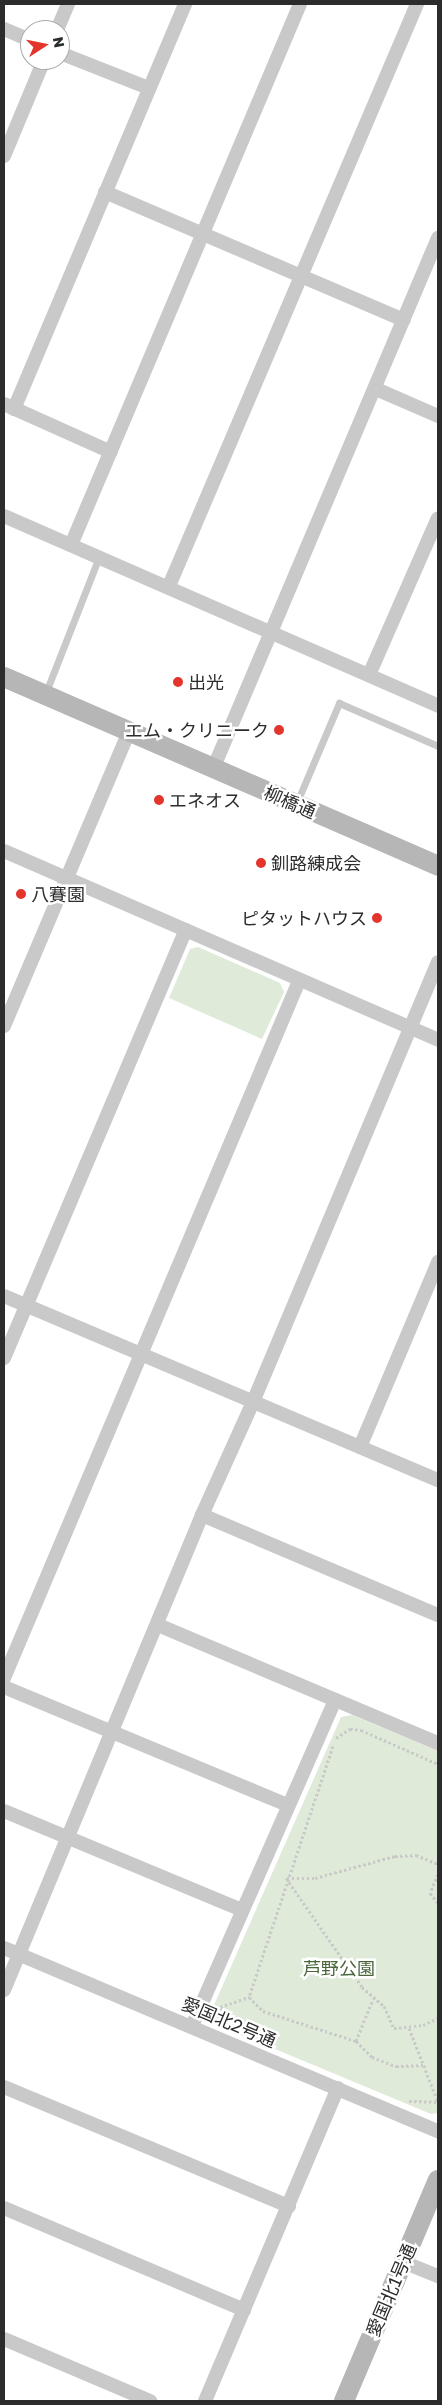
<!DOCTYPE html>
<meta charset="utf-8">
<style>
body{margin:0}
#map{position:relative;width:442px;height:2405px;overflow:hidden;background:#fff;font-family:"Golos Text","Noto Sans JP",sans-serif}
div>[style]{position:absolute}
.green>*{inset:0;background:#e0ead9}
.path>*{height:3px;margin-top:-1.5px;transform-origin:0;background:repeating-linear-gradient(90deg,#c9c9c9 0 2.5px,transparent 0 5px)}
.lane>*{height:7px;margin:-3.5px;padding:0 3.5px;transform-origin:3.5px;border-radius:3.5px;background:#c9c9c9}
.street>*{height:14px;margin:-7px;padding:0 7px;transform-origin:7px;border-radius:7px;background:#c9c9c9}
.secondary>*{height:20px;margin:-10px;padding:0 10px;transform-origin:10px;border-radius:10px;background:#b6b6b6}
.dots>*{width:14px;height:14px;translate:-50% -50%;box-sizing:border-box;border:2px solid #fff;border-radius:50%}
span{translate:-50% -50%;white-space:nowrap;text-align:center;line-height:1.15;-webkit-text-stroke:5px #fff;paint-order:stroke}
.poi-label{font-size:18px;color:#2c2c2c}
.left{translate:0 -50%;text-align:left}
.right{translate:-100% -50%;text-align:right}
.street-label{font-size:18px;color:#2c2c2c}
.park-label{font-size:18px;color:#49663a}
.frame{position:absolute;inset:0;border:5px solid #2c2c2c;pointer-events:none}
.north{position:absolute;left:20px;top:20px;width:50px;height:50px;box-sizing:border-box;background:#fff;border:1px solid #ababab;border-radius:50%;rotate:79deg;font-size:14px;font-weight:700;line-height:20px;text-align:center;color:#2c2c2c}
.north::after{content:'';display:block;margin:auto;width:18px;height:22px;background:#e4352d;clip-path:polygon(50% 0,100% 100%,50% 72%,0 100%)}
</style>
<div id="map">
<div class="green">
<i style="clip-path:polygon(198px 947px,280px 983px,284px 992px,262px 1039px,169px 998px,190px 949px)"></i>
<i style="clip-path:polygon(352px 1715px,438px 1751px,438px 2113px,431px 2114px,222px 2027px,215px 2016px,214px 2005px,341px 1717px)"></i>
</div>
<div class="path">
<i style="left:336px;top:1738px;width:17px;rotate:-33deg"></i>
<i style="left:350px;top:1729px;width:11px;rotate:5deg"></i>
<i style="left:361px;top:1730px;width:84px;rotate:23.8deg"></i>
<i style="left:333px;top:1746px;width:265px;rotate:108.5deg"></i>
<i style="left:249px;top:1997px;width:20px;rotate:45deg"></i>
<i style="left:263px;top:2011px;width:98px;rotate:17.9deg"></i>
<i style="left:356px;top:2041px;width:23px;rotate:45deg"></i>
<i style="left:372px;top:2057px;width:26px;rotate:21deg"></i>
<i style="left:396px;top:2066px;width:29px;rotate:-2deg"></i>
<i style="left:438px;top:1874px;width:21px;rotate:113deg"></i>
<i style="left:430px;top:1893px;width:13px;rotate:51deg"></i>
<i style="left:286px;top:1878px;width:133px;rotate:55.1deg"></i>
<i style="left:362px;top:1987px;width:29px;rotate:41deg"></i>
<i style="left:384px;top:2006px;width:24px;rotate:66deg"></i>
<i style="left:394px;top:2028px;width:29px;rotate:-6deg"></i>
<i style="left:423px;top:2025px;width:17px;rotate:-25deg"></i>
<i style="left:287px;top:1878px;width:28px"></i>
<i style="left:315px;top:1878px;width:83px;rotate:-15.4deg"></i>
<i style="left:395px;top:1856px;width:21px;rotate:-3deg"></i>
<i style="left:416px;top:1855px;width:24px;rotate:22deg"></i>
<i style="left:223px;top:2024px;width:17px;rotate:-100deg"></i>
<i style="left:220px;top:2007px;width:31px;rotate:-19deg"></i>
<i style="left:409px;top:2028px;width:79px;rotate:68.6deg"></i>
<i style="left:356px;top:2041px;width:45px;rotate:-68deg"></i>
<i style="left:409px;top:2101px;width:29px;rotate:2deg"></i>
</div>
<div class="lane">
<i style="left:46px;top:692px;width:145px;rotate:-68.6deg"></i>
<i style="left:297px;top:802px;width:108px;rotate:-67deg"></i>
<i style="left:339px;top:703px;width:108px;rotate:23.5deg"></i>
</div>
<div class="street">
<i style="left:4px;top:29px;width:28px;rotate:23deg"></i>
<i style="left:57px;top:30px;width:28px;rotate:-67deg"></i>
<i style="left:60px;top:53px;width:96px;rotate:21.5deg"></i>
<i style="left:4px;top:156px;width:104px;rotate:-67.4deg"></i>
<i style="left:105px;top:192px;width:325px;rotate:23.2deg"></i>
<i style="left:376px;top:389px;width:68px;rotate:23.5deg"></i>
<i style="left:4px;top:404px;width:117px;rotate:24.2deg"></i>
<i style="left:14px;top:409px;width:440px;rotate:-67.1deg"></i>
<i style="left:4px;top:516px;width:474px;rotate:23.6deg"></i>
<i style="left:71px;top:545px;width:587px;rotate:-67.06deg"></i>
<i style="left:169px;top:586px;width:633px;rotate:-66.92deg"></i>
<i style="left:369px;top:675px;width:171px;rotate:-66.3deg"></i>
<i style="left:213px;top:769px;width:577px;rotate:-67.04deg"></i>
<i style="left:4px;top:851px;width:473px;rotate:23.5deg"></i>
<i style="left:4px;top:1026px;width:319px;rotate:-67deg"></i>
<i style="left:4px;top:1296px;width:471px;rotate:23deg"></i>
<i style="left:4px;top:1358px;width:465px;rotate:-67deg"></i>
<i style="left:360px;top:1447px;width:201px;rotate:-67.1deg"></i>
<i style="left:202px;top:1515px;width:256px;rotate:23deg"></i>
<i style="left:158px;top:1625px;width:304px;rotate:22.9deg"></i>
<i style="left:4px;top:1678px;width:757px;rotate:-67.06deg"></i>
<i style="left:4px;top:1687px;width:308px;rotate:22.6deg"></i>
<i style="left:4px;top:1811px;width:258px;rotate:22.6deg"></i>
<i style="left:4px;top:1948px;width:471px;rotate:22.9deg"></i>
<i style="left:4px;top:1990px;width:515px;rotate:-67.37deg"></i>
<i style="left:202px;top:1515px;width:124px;rotate:-65.7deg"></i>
<i style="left:253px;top:1402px;width:477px;rotate:-67.2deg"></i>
<i style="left:192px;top:2026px;width:356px;rotate:-66.3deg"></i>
<i style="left:4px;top:2087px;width:309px;rotate:22.7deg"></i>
<i style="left:4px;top:2208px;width:261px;rotate:23deg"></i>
<i style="left:403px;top:2262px;width:38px;rotate:22deg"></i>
<i style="left:4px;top:2339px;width:159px;rotate:23deg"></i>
<i style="left:205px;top:2401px;width:340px;rotate:-67deg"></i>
</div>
<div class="secondary">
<i style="left:4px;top:677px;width:473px;rotate:23.5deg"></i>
<i style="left:344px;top:2401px;width:240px;rotate:-67deg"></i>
</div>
<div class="dots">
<i style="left:178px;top:682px;background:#e4352d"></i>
<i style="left:279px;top:730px;background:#e4352d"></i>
<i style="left:159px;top:800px;background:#e4352d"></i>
<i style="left:261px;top:863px;background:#e4352d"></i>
<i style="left:21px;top:894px;background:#e4352d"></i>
<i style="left:377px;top:918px;background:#e4352d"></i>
</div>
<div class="poi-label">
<span class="left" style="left:188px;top:682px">出光</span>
<span class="right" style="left:269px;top:730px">エム・クリニーク</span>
<span class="left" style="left:169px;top:800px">エネオス</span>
<span class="left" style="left:271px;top:863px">釧路練成会</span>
<span class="left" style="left:31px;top:894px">八賽園</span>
<span class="right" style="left:367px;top:918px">ピタットハウス</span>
</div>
<div class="street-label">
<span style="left:290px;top:802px;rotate:23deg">柳橋通</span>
<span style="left:229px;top:2022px;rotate:23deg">愛国北2号通</span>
<span style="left:391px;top:2290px;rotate:-67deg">愛国北1号通</span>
</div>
<div class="park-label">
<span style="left:339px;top:1968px">芦野公園</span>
</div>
<div class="frame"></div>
<div class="north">N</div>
</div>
